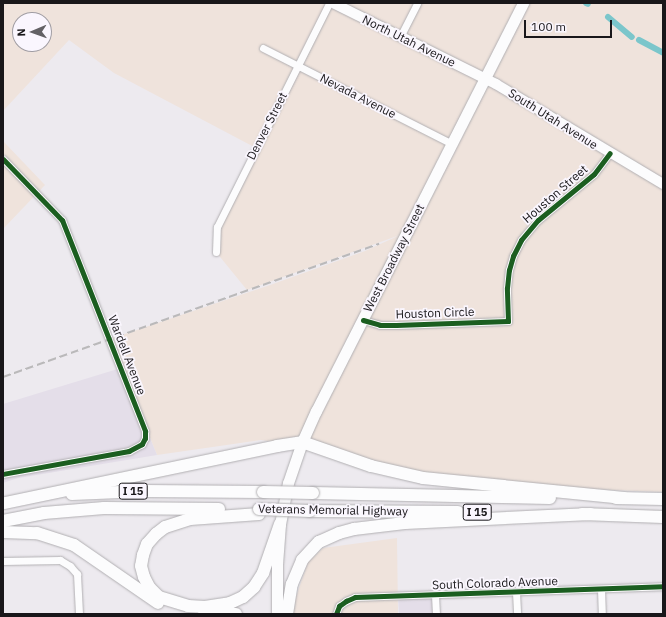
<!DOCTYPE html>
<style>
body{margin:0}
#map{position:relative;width:666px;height:617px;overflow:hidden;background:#edeaef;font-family:"IBM Plex Sans",sans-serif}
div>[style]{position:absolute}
.commercial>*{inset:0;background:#efe3dc}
.built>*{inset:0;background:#e4dee9}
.canal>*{height:6px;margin:-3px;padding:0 3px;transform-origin:3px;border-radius:3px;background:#7bc6cb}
.roads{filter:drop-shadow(0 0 1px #b1afb2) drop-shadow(0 0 1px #b1afb2)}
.street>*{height:7px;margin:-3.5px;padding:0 3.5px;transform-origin:3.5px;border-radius:3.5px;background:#fcfcfd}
.secondary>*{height:10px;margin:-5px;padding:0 5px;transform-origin:5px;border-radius:5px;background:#fcfcfd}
.primary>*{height:11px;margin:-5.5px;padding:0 5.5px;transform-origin:5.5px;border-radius:5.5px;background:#fcfcfd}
.highway>*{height:12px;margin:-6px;padding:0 6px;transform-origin:6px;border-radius:6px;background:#fcfcfd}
.rail>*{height:2px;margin-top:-1px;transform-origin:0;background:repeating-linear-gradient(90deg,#bab9ba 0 8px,transparent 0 12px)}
.bridges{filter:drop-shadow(0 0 1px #b1afb2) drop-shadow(0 0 1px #b1afb2)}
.highway-bridge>*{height:12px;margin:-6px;padding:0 6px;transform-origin:6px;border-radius:6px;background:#fcfcfd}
.cycleway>*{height:5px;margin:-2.5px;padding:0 2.5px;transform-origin:2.5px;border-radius:2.5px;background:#1b5e20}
span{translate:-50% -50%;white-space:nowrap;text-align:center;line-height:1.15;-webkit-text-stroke:3.5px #faf6fe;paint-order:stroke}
.shield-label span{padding:1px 3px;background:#faf6fe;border:1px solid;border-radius:3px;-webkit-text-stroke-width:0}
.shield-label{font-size:11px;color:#19171a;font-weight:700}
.street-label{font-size:12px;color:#19171a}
.frame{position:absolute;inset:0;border:4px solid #19171a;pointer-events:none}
.north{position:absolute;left:12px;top:12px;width:40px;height:40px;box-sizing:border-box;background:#faf6fe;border:1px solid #a09da3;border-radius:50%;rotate:268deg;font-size:11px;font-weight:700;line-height:16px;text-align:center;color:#19171a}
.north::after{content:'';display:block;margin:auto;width:14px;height:18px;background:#636165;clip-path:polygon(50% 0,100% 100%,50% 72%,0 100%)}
.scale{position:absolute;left:524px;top:20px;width:88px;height:18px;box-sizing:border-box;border:2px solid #19171a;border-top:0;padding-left:5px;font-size:12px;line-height:14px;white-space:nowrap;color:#19171a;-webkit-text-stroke:3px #faf6fe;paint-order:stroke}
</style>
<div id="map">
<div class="commercial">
<i style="clip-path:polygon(evenodd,3px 3px,663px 3px,663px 492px,484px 485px,288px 444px,261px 440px,157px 455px,110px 339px,273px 284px,365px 251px,400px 235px,247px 290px,216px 252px,217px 227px,256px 148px,114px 73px,69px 40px,3px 111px,3px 3px,20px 20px,44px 20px,44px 44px,20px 44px,20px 20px)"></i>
<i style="clip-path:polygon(3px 141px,45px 185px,3px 229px)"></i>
<i style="clip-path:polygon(397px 538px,398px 614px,290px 614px,308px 562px,323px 548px)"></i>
</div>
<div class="built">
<i style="clip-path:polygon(121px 368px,157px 455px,18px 478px,3px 483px,3px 404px)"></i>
<i style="clip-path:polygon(435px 595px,436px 614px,399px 614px,398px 596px)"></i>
</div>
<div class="canal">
<i style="left:586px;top:3px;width:2px;rotate:27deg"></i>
<i style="left:608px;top:17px;width:31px;rotate:40deg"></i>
<i style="left:639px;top:40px;width:27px;rotate:28deg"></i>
</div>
<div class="roads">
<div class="street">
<i style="left:400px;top:37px;width:38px;rotate:-63deg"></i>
<i style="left:263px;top:48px;width:212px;rotate:26.9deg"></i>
<i style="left:3px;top:159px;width:85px;rotate:46deg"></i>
<i style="left:62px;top:220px;width:227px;rotate:68.5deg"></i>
<i style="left:145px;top:431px;width:7px;rotate:90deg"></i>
<i style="left:145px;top:438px;width:7px;rotate:117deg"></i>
<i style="left:142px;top:444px;width:15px;rotate:152deg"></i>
<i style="left:129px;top:451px;width:128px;rotate:169.7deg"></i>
<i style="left:216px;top:252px;width:25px;rotate:-88deg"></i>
<i style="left:217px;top:227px;width:250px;rotate:-63.4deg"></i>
<i style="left:363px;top:320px;width:18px;rotate:16deg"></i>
<i style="left:380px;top:325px;width:16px"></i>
<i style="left:396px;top:325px;width:112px;rotate:-2deg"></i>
<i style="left:508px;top:321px;width:33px;rotate:-92deg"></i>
<i style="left:507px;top:288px;width:18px;rotate:-84deg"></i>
<i style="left:509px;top:270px;width:15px;rotate:-74deg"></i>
<i style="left:513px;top:256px;width:18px;rotate:-63deg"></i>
<i style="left:521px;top:240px;width:26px;rotate:-50deg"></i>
<i style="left:538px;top:220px;width:72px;rotate:-39.4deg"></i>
<i style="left:594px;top:174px;width:26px;rotate:-53deg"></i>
<i style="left:3px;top:561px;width:57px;rotate:-1deg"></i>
<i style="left:60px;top:560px;width:12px;rotate:31deg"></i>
<i style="left:70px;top:566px;width:11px;rotate:49deg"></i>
<i style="left:77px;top:574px;width:40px;rotate:87.1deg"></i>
<i style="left:601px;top:589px;width:25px;rotate:88deg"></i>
<i style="left:516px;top:592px;width:22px;rotate:87deg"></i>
<i style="left:435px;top:595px;width:19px;rotate:87deg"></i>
<i style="left:336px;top:614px;width:9px;rotate:-69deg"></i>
<i style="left:339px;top:606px;width:9px;rotate:-36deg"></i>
<i style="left:346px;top:601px;width:10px;rotate:-24deg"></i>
<i style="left:355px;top:597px;width:308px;rotate:-2deg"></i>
</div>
<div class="secondary">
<i style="left:333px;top:3px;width:182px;rotate:26.4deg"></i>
<i style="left:496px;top:84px;width:195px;rotate:30.9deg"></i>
</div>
<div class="primary">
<i style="left:277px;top:614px;width:50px;rotate:-90deg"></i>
<i style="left:277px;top:564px;width:40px;rotate:-85.7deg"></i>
<i style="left:280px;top:524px;width:42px;rotate:-79deg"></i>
<i style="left:288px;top:483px;width:43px;rotate:-71.1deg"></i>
<i style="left:302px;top:442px;width:34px;rotate:-66deg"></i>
<i style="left:316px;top:411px;width:458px;rotate:-63.1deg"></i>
</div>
<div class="highway">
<i style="left:313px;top:493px;width:237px;rotate:1.2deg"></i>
<i style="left:72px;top:494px;width:72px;rotate:-2.4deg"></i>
<i style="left:144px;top:491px;width:119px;rotate:0.5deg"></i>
<i style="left:616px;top:498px;width:47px;rotate:1.2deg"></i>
<i style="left:5px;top:503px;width:278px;rotate:-11.8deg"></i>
<i style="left:277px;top:446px;width:25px;rotate:-9deg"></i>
<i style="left:302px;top:442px;width:73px;rotate:19.2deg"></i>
<i style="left:371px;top:466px;width:53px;rotate:13deg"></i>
<i style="left:423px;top:478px;width:202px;rotate:5.7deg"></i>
<i style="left:310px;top:511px;width:148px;rotate:0.4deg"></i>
<i style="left:259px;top:514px;width:69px;rotate:175.9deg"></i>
<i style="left:190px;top:519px;width:26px;rotate:162deg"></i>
<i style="left:165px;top:527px;width:11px;rotate:142deg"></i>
<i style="left:156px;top:534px;width:13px;rotate:132deg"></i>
<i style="left:147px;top:544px;width:12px;rotate:110deg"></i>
<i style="left:143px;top:555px;width:11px;rotate:100deg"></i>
<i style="left:141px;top:566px;width:11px;rotate:75deg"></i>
<i style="left:144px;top:577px;width:11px;rotate:63deg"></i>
<i style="left:149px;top:587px;width:14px;rotate:45deg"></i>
<i style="left:159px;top:597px;width:30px;rotate:17deg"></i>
<i style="left:188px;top:606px;width:17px;rotate:3deg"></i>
<i style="left:205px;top:607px;width:25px;rotate:-9deg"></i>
<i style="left:230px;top:603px;width:14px;rotate:-25deg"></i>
<i style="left:243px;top:597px;width:15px;rotate:-42deg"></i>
<i style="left:254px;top:587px;width:17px;rotate:-57deg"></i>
<i style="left:263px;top:573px;width:52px;rotate:-70.9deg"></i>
<i style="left:582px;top:514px;width:81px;rotate:2.1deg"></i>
<i style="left:3px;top:521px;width:42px;rotate:-11deg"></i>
<i style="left:44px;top:513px;width:60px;rotate:-4.8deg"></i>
<i style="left:104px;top:508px;width:115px;rotate:0.5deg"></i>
<i style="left:3px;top:532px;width:34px;rotate:2deg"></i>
<i style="left:37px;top:533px;width:39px;rotate:18deg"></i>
<i style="left:74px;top:545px;width:102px;rotate:34.6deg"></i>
<i style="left:204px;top:614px;width:32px"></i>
<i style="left:287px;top:614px;width:30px;rotate:-81deg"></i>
<i style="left:292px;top:584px;width:26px;rotate:-67deg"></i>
<i style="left:302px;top:560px;width:25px;rotate:-47deg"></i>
<i style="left:319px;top:542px;width:22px;rotate:-24deg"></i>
<i style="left:339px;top:533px;width:16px;rotate:-15deg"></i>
<i style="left:354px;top:529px;width:51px;rotate:-6.7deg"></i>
<i style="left:405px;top:523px;width:186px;rotate:-2.8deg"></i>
</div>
</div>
<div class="rail">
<i style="left:3px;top:377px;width:399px;rotate:-19.5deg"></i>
</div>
<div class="bridges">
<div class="highway-bridge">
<i style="left:263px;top:492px;width:50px;rotate:1.1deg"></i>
<i style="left:259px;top:509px;width:51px;rotate:2.2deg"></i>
</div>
</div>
<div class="cycleway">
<i style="left:3px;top:159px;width:85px;rotate:46deg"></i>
<i style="left:62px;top:220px;width:227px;rotate:68.5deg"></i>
<i style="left:145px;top:431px;width:7px;rotate:90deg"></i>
<i style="left:145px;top:438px;width:7px;rotate:117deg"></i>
<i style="left:142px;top:444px;width:15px;rotate:152deg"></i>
<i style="left:129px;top:451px;width:128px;rotate:169.7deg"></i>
<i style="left:363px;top:320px;width:18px;rotate:16deg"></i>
<i style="left:380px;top:325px;width:16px"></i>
<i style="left:396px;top:325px;width:112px;rotate:-2deg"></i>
<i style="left:508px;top:321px;width:33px;rotate:-92deg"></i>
<i style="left:507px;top:288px;width:18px;rotate:-84deg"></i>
<i style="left:509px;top:270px;width:15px;rotate:-74deg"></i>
<i style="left:513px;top:256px;width:18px;rotate:-63deg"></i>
<i style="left:521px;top:240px;width:26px;rotate:-50deg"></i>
<i style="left:538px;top:220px;width:72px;rotate:-39.4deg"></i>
<i style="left:594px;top:174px;width:26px;rotate:-53deg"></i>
<i style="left:336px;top:614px;width:9px;rotate:-69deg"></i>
<i style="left:339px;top:606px;width:9px;rotate:-36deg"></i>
<i style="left:346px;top:601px;width:10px;rotate:-24deg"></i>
<i style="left:355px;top:597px;width:308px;rotate:-2deg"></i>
</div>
<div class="shield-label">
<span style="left:133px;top:491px">I 15</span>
<span style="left:477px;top:512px">I 15</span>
</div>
<div class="street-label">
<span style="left:409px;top:41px;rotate:26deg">North Utah Avenue</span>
<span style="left:358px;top:96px;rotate:27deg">Nevada Avenue</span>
<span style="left:553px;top:119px;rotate:32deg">South Utah Avenue</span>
<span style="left:267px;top:126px;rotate:-63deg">Denver Street</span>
<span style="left:555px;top:194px;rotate:-41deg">Houston Street</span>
<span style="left:394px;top:258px;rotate:-63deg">West Broadway Street</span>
<span style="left:435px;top:313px;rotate:-2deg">Houston Circle</span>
<span style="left:127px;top:355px;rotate:69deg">Wardell Avenue</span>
<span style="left:333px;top:510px;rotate:1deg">Veterans Memorial Highway</span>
<span style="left:495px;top:583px;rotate:-2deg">South Colorado Avenue</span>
</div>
<div class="frame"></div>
<div class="north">N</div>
<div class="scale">100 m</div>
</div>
